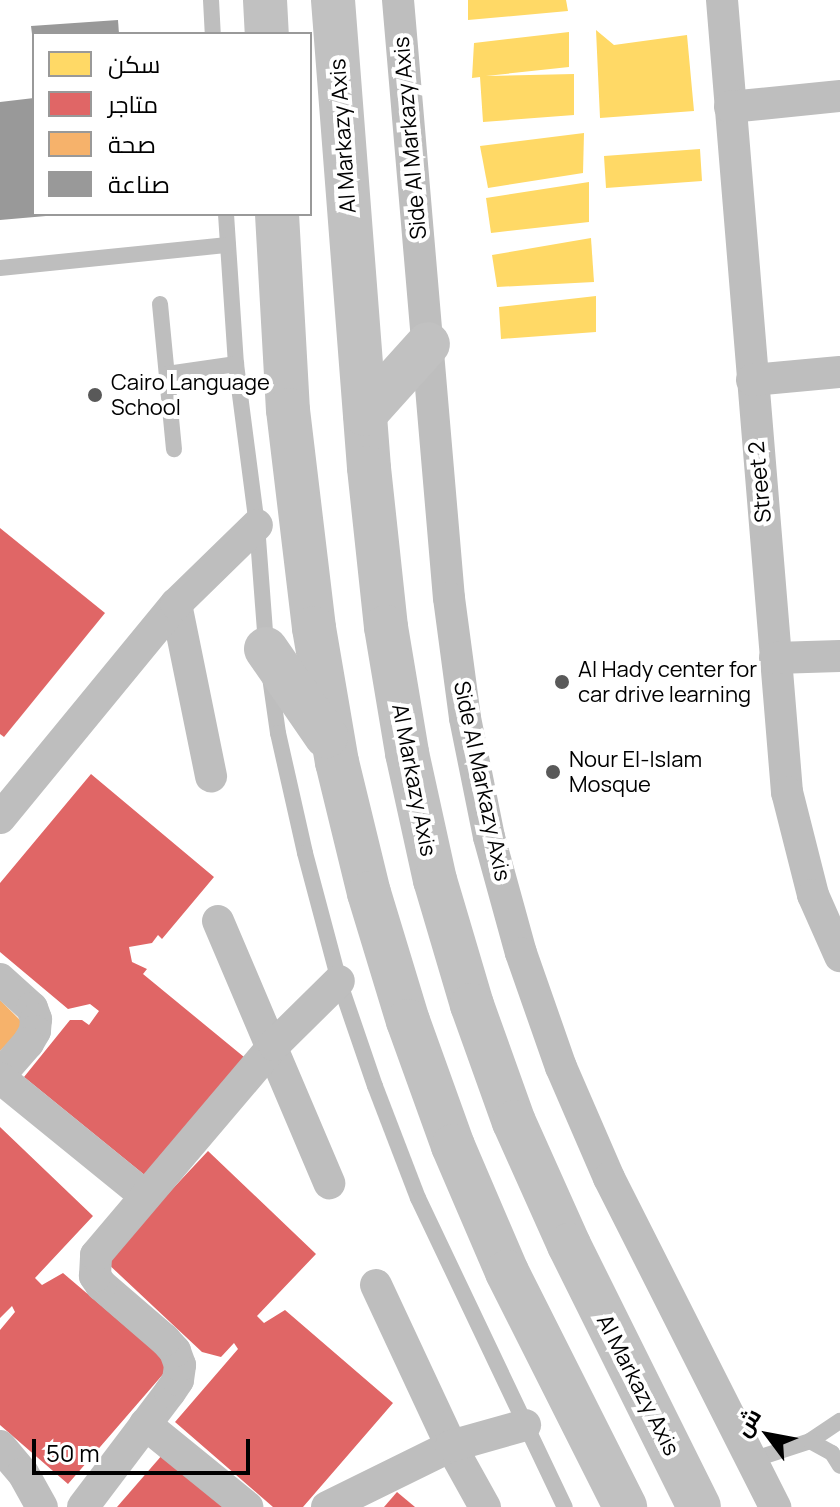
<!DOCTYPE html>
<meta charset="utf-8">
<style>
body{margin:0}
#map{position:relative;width:840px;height:1507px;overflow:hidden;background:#fff;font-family:Manrope,Cairo,sans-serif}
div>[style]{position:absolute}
.homes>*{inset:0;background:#ffd966}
.shops>*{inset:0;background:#e06666}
.health>*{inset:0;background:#f6b26b}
.industry>*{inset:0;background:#999}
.service>*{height:16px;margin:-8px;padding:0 8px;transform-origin:8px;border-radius:8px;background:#bebebe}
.minor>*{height:32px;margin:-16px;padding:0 16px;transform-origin:16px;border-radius:16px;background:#bebebe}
.secondary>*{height:44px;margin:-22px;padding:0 22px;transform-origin:22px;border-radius:22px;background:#c1c1c1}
.dots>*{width:22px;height:22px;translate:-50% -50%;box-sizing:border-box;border:4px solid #fff;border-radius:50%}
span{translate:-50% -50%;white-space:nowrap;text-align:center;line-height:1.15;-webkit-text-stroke:8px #fff;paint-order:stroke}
.street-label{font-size:22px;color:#000}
.poi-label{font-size:22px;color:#000}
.left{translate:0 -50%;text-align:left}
.legend{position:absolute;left:32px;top:32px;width:280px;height:184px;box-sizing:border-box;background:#fff;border:2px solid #999;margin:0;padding:10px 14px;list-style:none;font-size:24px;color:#000}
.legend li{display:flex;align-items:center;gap:16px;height:40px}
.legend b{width:40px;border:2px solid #999}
.north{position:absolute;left:728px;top:1395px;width:80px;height:80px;-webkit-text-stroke:6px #fff;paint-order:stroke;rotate:302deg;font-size:22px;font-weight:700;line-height:32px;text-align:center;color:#000}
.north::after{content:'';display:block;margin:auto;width:28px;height:36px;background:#000;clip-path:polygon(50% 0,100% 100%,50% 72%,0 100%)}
.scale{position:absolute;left:32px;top:1439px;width:218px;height:36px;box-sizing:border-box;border:4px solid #000;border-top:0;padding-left:10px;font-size:24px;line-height:28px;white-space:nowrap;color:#000;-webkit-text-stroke:6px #fff;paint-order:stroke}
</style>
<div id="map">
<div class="homes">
<i style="clip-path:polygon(468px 0,566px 0,568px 11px,468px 20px)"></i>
<i style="clip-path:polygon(596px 30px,614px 45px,687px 35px,694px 111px,600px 118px)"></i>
<i style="clip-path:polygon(569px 32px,569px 67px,486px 76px,574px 74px,574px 115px,483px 122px,480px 77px,472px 78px,474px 43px)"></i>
<i style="clip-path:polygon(584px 133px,583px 173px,488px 188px,480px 146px)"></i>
<i style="clip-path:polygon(700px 149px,702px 181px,606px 188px,604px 156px)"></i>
<i style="clip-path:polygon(589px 182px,589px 222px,491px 233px,486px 198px)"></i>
<i style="clip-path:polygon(591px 238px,594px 282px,497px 287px,492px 255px)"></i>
<i style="clip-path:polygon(596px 296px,596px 332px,501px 339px,499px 307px)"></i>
</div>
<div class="shops">
<i style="clip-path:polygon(0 528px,105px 613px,4px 737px,0 734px)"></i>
<i style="clip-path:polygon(91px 774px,214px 877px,162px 939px,158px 935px,152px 943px,129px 947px,132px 962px,147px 969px,143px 974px,244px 1057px,147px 1177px,24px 1077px,70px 1020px,82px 1020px,89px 1025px,99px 1011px,90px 1004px,68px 1009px,0 952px,0 883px)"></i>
<i style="clip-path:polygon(0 1127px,93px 1216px,35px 1278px,42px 1285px,63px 1273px,171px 1365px,68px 1484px,0 1425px,0 1330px,15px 1312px,12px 1306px,0 1318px)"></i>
<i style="clip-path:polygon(208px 1151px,316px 1254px,257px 1316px,264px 1323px,285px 1310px,393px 1403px,303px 1507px,273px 1507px,175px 1422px,238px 1349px,234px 1343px,221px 1357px,202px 1352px,105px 1261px)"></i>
<i style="clip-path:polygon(163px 1454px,237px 1507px,117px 1507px)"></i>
<i style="clip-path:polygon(397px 1492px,415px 1507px,384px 1507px)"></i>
</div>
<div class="health">
<i style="clip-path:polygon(0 1000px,25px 1025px,0 1051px)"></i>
</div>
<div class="industry">
<i style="clip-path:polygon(118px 20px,119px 34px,32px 34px,31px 26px)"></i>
<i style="clip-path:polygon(34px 98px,34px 214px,46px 216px,0 220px,0 102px)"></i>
</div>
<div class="service">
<i style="left:211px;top:0;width:34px;rotate:87deg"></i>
<i style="left:226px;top:214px;width:150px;rotate:86.2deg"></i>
<i style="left:236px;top:364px;width:162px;rotate:82.6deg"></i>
<i style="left:257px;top:525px;width:121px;rotate:85.7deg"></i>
<i style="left:0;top:268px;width:229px;rotate:-5.8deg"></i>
<i style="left:160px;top:304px;width:146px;rotate:84.5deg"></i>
<i style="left:167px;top:374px;width:70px;rotate:-8.2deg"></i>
<i style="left:270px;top:677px;width:57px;rotate:81.9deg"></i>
<i style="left:278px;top:733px;width:123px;rotate:77.3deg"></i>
<i style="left:305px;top:853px;width:132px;rotate:75.1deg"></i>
<i style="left:339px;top:981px;width:111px;rotate:71.1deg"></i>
<i style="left:375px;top:1086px;width:120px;rotate:69deg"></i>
<i style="left:418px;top:1198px;width:342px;rotate:64.6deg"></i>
<i style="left:810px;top:1441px;width:36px;rotate:-34deg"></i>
<i style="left:752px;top:1460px;width:61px;rotate:-18.1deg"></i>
<i style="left:810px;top:1441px;width:25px;rotate:29deg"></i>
<i style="left:832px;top:1453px;width:15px;rotate:58deg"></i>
</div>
<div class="minor">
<i style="left:398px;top:0;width:600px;rotate:85.13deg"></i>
<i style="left:449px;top:598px;width:121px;rotate:82.4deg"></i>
<i style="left:465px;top:718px;width:121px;rotate:78.6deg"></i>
<i style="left:489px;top:837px;width:120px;rotate:74.6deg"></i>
<i style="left:521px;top:953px;width:121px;rotate:70.7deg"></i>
<i style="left:561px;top:1067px;width:121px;rotate:66.6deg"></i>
<i style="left:609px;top:1178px;width:369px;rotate:63.2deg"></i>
<i style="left:722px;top:0;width:795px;rotate:85.31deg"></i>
<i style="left:787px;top:792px;width:106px;rotate:75.8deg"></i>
<i style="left:813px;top:895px;width:67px;rotate:66.1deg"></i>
<i style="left:730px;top:107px;width:111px;rotate:-5.7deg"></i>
<i style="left:752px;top:380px;width:88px;rotate:-5.2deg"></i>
<i style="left:176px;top:604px;width:176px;rotate:78.5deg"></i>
<i style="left:775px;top:658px;width:65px;rotate:-1.8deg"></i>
<i style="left:0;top:818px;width:277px;rotate:-50.6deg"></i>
<i style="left:176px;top:604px;width:113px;rotate:-44.3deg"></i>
<i style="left:218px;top:921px;width:285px;rotate:67deg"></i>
<i style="left:0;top:979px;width:43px;rotate:42.2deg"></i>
<i style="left:32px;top:1008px;width:12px;rotate:70deg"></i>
<i style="left:36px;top:1019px;width:12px;rotate:95deg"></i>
<i style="left:35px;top:1031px;width:14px;rotate:120deg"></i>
<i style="left:28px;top:1043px;width:43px;rotate:131.2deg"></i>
<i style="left:0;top:1078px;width:187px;rotate:39.1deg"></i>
<i style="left:376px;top:1285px;width:178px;rotate:65deg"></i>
<i style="left:451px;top:1446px;width:70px;rotate:60.9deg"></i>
<i style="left:145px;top:1424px;width:132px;rotate:39.1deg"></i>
<i style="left:0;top:1446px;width:35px;rotate:50deg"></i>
<i style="left:23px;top:1473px;width:39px;rotate:61deg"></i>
<i style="left:83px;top:1507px;width:144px;rotate:-52.9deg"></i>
<i style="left:170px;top:1392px;width:14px;rotate:-56deg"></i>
<i style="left:178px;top:1380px;width:15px;rotate:-82deg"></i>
<i style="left:180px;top:1365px;width:15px;rotate:-110deg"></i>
<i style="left:175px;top:1351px;width:15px;rotate:-132deg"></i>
<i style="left:165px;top:1340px;width:84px;rotate:-139.3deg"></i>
<i style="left:101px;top:1285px;width:11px;rotate:-124deg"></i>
<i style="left:95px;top:1276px;width:21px;rotate:-87deg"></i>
<i style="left:96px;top:1255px;width:275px;rotate:-49.7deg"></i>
<i style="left:274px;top:1045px;width:91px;rotate:-44.6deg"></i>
<i style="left:327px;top:1507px;width:138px;rotate:-26.2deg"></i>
<i style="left:451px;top:1446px;width:77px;rotate:-15.8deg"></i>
</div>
<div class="secondary">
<i style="left:265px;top:0;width:34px;rotate:87deg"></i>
<i style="left:333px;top:0;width:469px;rotate:85.6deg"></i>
<i style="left:369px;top:468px;width:160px;rotate:83.9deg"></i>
<i style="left:386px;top:627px;width:128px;rotate:80.5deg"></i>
<i style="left:407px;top:753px;width:130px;rotate:77.6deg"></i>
<i style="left:435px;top:880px;width:130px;rotate:73.5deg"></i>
<i style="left:472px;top:1005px;width:124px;rotate:70.3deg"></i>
<i style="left:514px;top:1122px;width:135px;rotate:65.9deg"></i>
<i style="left:569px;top:1245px;width:292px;rotate:63.6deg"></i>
<i style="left:277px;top:214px;width:196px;rotate:86.8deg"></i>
<i style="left:288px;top:410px;width:220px;rotate:83.2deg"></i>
<i style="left:314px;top:628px;width:136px;rotate:80.3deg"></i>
<i style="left:337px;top:762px;width:135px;rotate:76.3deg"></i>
<i style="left:369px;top:893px;width:134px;rotate:73.1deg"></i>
<i style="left:408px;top:1021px;width:133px;rotate:70.2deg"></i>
<i style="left:453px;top:1146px;width:137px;rotate:66.8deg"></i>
<i style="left:507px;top:1272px;width:263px;rotate:63.3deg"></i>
<i style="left:365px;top:414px;width:94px;rotate:-48deg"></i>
<i style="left:266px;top:649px;width:106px;rotate:55.4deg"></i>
</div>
<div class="dots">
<i style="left:95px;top:395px;background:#595959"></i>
<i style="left:562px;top:682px;background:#595959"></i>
<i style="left:553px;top:772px;background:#595959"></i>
</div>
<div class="street-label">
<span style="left:343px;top:136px;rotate:-94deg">Al Markazy Axis</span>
<span style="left:410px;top:138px;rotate:-95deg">Side Al Markazy Axis</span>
<span style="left:760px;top:482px;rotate:-95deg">Street 2</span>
<span style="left:414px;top:780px;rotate:79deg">Al Markazy Axis</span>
<span style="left:482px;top:781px;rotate:78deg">Side Al Markazy Axis</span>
<span style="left:638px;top:1385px;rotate:63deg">Al Markazy Axis</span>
</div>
<div class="poi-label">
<span class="left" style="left:111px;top:395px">Cairo Language<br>School</span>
<span class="left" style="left:578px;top:682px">Al Hady center for<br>car drive learning</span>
<span class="left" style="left:569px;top:772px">Nour El-Islam<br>Mosque</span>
</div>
<ul class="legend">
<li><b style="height:22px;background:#ffd966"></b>سكن</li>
<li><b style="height:22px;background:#e06666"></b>متاجر</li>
<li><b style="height:22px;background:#f6b26b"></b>صحة</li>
<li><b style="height:22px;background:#999"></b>صناعة</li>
</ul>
<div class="north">ش</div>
<div class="scale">50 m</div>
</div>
